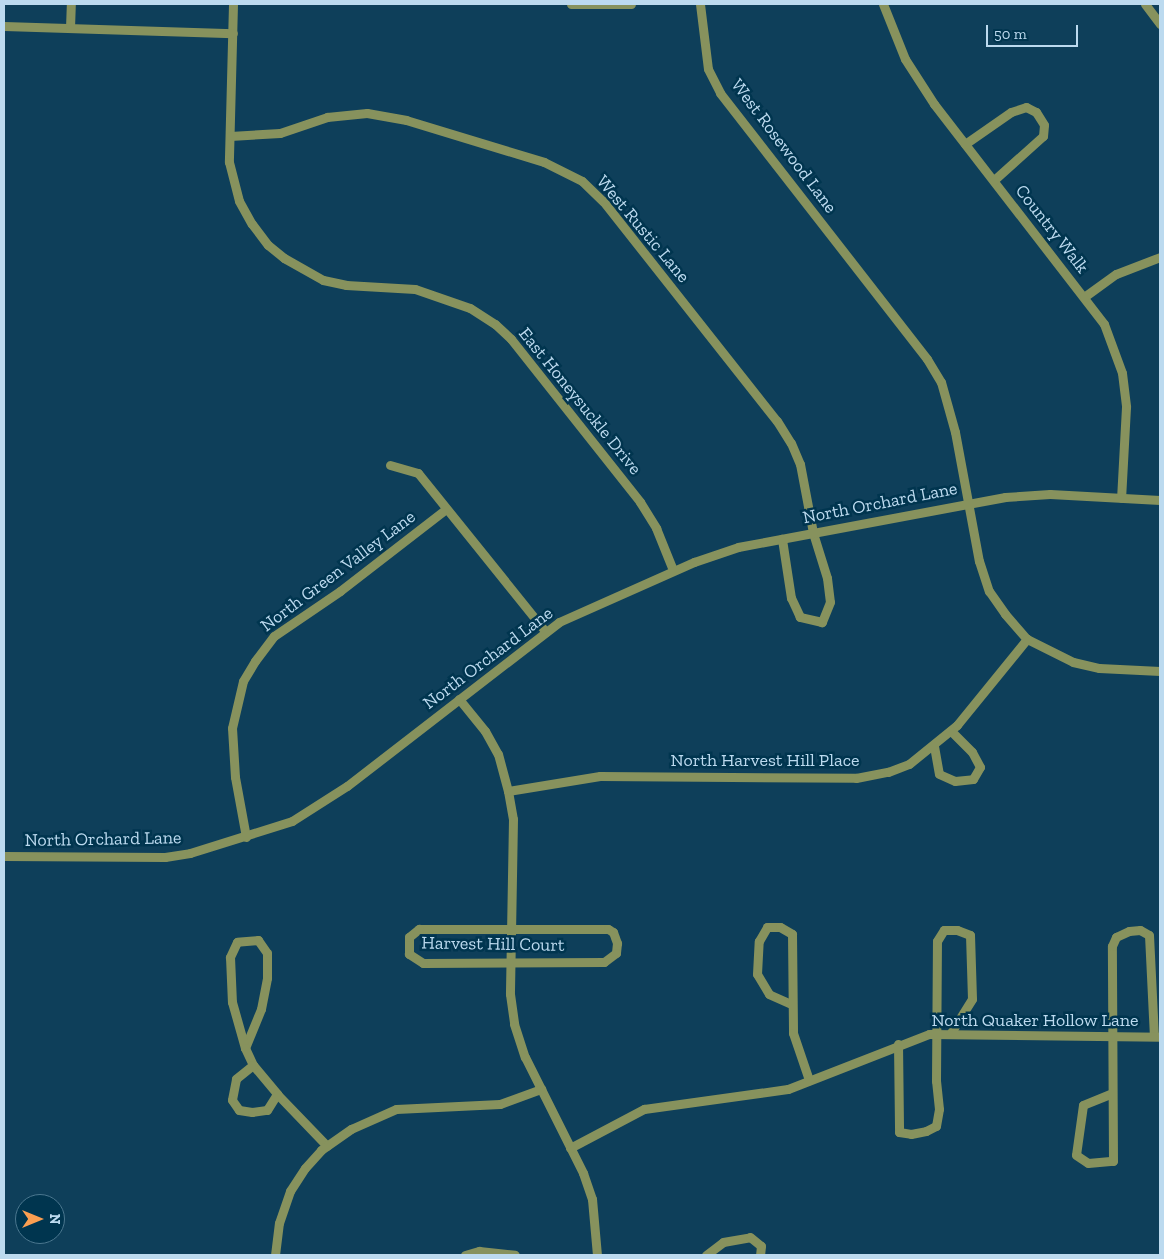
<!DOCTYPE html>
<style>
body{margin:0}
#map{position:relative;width:1164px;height:1259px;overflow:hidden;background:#0e3f5a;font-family:"Zilla Slab",serif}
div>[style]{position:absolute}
.minor>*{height:9px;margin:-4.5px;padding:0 4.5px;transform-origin:4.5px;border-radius:4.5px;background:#87925d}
span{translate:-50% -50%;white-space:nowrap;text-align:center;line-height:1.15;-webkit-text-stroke:5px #00354f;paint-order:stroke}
.street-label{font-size:18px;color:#bcdaef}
.frame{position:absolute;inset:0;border:5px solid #bcdaef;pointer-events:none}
.north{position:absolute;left:15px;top:1194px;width:50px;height:50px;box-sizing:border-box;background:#00354f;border:1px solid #4b778f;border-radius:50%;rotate:90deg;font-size:14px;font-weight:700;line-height:20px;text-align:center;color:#bcdaef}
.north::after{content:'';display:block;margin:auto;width:18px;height:22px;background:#fb9e51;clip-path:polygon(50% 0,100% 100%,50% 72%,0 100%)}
.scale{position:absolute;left:986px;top:25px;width:92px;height:22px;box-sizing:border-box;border:2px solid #bcdaef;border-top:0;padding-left:6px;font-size:15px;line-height:18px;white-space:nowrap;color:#bcdaef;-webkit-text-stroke:4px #00354f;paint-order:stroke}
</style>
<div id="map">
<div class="minor">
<i style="left:233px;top:4px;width:158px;rotate:91.5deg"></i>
<i style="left:229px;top:162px;width:40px;rotate:75.6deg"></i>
<i style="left:239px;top:201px;width:26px;rotate:61deg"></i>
<i style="left:252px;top:224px;width:26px;rotate:53deg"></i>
<i style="left:268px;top:245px;width:21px;rotate:39deg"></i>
<i style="left:284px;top:258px;width:45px;rotate:29.4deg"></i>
<i style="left:323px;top:280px;width:24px;rotate:12deg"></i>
<i style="left:346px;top:285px;width:69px;rotate:3.3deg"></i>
<i style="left:415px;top:289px;width:58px;rotate:19.1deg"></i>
<i style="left:470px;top:308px;width:30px;rotate:33deg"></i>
<i style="left:495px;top:324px;width:22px;rotate:43deg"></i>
<i style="left:511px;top:339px;width:208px;rotate:51.6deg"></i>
<i style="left:640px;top:502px;width:31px;rotate:58deg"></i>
<i style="left:656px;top:528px;width:45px;rotate:68deg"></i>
<i style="left:571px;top:4px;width:60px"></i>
<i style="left:700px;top:4px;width:65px;rotate:83deg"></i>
<i style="left:708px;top:69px;width:27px;rotate:63deg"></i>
<i style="left:720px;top:93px;width:337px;rotate:52.1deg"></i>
<i style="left:927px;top:359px;width:27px;rotate:59deg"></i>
<i style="left:941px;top:382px;width:52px;rotate:74.4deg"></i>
<i style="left:955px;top:432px;width:131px;rotate:79.5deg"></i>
<i style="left:979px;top:561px;width:32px;rotate:72deg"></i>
<i style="left:989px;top:591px;width:28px;rotate:55deg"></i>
<i style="left:1005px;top:614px;width:33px;rotate:49deg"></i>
<i style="left:1027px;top:639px;width:51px;rotate:26.6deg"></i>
<i style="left:1073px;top:662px;width:27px;rotate:13deg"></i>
<i style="left:1099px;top:668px;width:61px;rotate:2.8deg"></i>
<i style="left:883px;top:4px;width:59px;rotate:68.2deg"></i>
<i style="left:905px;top:59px;width:54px;rotate:57.2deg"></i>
<i style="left:934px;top:104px;width:278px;rotate:52.3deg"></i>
<i style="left:1104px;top:324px;width:52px;rotate:69.8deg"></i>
<i style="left:1122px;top:373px;width:34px;rotate:83deg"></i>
<i style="left:1126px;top:407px;width:91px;rotate:93.1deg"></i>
<i style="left:1145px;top:4px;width:25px;rotate:53deg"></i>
<i style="left:4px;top:26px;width:229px;rotate:1.8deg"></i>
<i style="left:70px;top:28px;width:24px;rotate:-88deg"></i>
<i style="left:230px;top:136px;width:50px;rotate:-3.4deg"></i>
<i style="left:280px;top:133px;width:50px;rotate:-18.8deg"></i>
<i style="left:327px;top:117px;width:40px;rotate:-5.7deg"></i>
<i style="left:367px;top:113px;width:40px;rotate:10deg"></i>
<i style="left:406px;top:120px;width:144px;rotate:16.9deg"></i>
<i style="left:544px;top:162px;width:42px;rotate:26.6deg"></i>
<i style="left:582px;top:181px;width:29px;rotate:44deg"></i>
<i style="left:603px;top:201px;width:280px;rotate:51.7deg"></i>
<i style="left:777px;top:421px;width:26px;rotate:58deg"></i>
<i style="left:791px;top:443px;width:23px;rotate:67deg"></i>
<i style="left:800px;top:464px;width:70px;rotate:79.3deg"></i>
<i style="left:813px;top:533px;width:47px;rotate:72.7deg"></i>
<i style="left:827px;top:578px;width:24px;rotate:83deg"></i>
<i style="left:830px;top:602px;width:22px;rotate:112deg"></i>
<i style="left:822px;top:622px;width:23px;rotate:-167deg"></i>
<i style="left:800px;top:617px;width:21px;rotate:-115deg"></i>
<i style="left:791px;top:598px;width:60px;rotate:-98.7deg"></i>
<i style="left:965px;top:144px;width:56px;rotate:-34.8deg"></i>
<i style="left:1011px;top:112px;width:16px;rotate:-18deg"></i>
<i style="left:1026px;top:107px;width:11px;rotate:27deg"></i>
<i style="left:1036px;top:112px;width:15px;rotate:58deg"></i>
<i style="left:1044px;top:125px;width:11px;rotate:95deg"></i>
<i style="left:1043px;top:136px;width:66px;rotate:138.1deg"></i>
<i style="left:1084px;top:297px;width:39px;rotate:-36deg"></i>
<i style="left:1116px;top:274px;width:47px;rotate:-21.1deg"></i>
<i style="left:390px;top:465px;width:29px;rotate:16deg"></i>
<i style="left:418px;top:473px;width:204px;rotate:51.2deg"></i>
<i style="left:459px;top:699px;width:41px;rotate:50.9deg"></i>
<i style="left:485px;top:731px;width:26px;rotate:61deg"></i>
<i style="left:498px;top:754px;width:38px;rotate:75deg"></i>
<i style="left:508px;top:791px;width:28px;rotate:80deg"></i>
<i style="left:513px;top:819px;width:175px;rotate:91deg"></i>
<i style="left:510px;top:994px;width:30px;rotate:82deg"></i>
<i style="left:514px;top:1024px;width:35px;rotate:72deg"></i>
<i style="left:525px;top:1057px;width:130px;rotate:63.4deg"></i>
<i style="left:583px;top:1173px;width:28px;rotate:71deg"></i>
<i style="left:592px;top:1199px;width:56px;rotate:84.9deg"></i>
<i style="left:934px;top:746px;width:28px;rotate:80deg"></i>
<i style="left:939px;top:774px;width:17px;rotate:24deg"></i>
<i style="left:955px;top:781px;width:18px;rotate:-6deg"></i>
<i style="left:973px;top:779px;width:14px;rotate:-60deg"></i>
<i style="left:980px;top:767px;width:17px;rotate:-118deg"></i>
<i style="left:972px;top:752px;width:30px;rotate:-135deg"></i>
<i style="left:508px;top:791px;width:93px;rotate:-9.3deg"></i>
<i style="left:600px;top:776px;width:256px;rotate:0.4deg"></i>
<i style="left:856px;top:778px;width:33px;rotate:-11deg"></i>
<i style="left:888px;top:772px;width:22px;rotate:-21deg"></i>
<i style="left:909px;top:764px;width:62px;rotate:-39.1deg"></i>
<i style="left:957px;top:725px;width:111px;rotate:-50.9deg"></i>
<i style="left:246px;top:837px;width:61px;rotate:-100.4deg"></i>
<i style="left:235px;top:777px;width:49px;rotate:-93.5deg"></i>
<i style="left:232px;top:728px;width:48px;rotate:-76.8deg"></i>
<i style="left:243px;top:681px;width:23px;rotate:-59deg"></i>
<i style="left:255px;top:661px;width:31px;rotate:-53deg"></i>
<i style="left:274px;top:636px;width:80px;rotate:-34.3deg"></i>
<i style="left:340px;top:591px;width:134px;rotate:-37.7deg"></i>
<i style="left:4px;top:856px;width:161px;rotate:0.4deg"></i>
<i style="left:165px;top:857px;width:25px;rotate:-9deg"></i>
<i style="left:190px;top:853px;width:107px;rotate:-17.4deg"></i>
<i style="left:292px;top:821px;width:65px;rotate:-32.5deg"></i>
<i style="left:347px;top:786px;width:268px;rotate:-37.7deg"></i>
<i style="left:559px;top:622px;width:148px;rotate:-24deg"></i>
<i style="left:694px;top:562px;width:46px;rotate:-18.8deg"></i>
<i style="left:738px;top:547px;width:272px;rotate:-10.6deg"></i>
<i style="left:1005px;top:497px;width:45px;rotate:-3.8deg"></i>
<i style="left:1050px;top:494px;width:110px;rotate:3.1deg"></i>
<i style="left:419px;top:929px;width:189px"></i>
<i style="left:608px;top:929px;width:6px;rotate:31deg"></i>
<i style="left:613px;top:932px;width:12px;rotate:70deg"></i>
<i style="left:617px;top:943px;width:10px;rotate:96deg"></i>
<i style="left:616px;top:953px;width:15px;rotate:143deg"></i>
<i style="left:604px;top:962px;width:181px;rotate:179.7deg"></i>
<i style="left:423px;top:963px;width:17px;rotate:-147deg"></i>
<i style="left:409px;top:954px;width:17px;rotate:-90deg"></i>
<i style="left:409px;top:937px;width:13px;rotate:-39deg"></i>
<i style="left:791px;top:1004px;width:24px;rotate:-156deg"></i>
<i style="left:769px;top:994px;width:23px;rotate:-121deg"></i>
<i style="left:757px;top:974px;width:33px;rotate:-87deg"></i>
<i style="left:759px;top:941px;width:16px;rotate:-60deg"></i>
<i style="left:767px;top:927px;width:13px"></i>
<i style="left:780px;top:927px;width:14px;rotate:30deg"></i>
<i style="left:792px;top:934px;width:99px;rotate:89.4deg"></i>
<i style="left:793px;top:1033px;width:50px;rotate:71.2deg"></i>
<i style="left:898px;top:1044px;width:88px;rotate:89.3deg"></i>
<i style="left:899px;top:1132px;width:12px;rotate:9deg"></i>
<i style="left:911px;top:1134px;width:15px;rotate:-11deg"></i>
<i style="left:926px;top:1131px;width:11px;rotate:-27deg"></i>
<i style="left:936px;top:1126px;width:17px;rotate:-80deg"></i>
<i style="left:939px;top:1109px;width:28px;rotate:-96deg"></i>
<i style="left:936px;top:1081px;width:140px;rotate:-89.6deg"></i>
<i style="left:937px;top:941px;width:13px;rotate:-58deg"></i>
<i style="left:944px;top:930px;width:13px"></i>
<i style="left:957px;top:930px;width:14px;rotate:21deg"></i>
<i style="left:970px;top:935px;width:64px;rotate:88.2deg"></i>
<i style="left:972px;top:999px;width:39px;rotate:122deg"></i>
<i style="left:245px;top:1048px;width:42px;rotate:-67.7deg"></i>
<i style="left:261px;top:1009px;width:32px;rotate:-79deg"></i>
<i style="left:267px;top:978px;width:25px;rotate:-90deg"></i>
<i style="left:267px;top:953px;width:16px;rotate:-125deg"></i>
<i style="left:258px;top:940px;width:21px;rotate:175deg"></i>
<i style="left:237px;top:942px;width:17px;rotate:115deg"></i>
<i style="left:230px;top:957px;width:45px;rotate:87.5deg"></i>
<i style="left:232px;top:1002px;width:48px;rotate:74.2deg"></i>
<i style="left:245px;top:1048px;width:19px;rotate:65deg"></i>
<i style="left:253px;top:1065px;width:38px;rotate:50deg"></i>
<i style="left:277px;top:1094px;width:72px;rotate:46.1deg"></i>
<i style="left:253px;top:1065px;width:22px;rotate:141deg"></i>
<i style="left:236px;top:1079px;width:21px;rotate:101deg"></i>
<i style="left:232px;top:1100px;width:12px;rotate:55deg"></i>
<i style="left:239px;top:1110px;width:13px;rotate:9deg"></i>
<i style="left:252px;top:1112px;width:15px;rotate:-8deg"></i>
<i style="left:267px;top:1110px;width:19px;rotate:-58deg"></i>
<i style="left:1110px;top:1094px;width:29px;rotate:158deg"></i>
<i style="left:1083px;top:1105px;width:50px;rotate:98deg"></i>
<i style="left:1076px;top:1155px;width:14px;rotate:34deg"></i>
<i style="left:1088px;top:1163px;width:25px;rotate:-5deg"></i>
<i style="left:1113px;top:1161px;width:215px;rotate:-90.3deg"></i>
<i style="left:1112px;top:946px;width:10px;rotate:-66deg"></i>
<i style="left:1116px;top:937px;width:14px;rotate:-25deg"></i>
<i style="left:1129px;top:931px;width:11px;rotate:-5deg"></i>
<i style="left:1140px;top:930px;width:10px;rotate:29deg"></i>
<i style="left:1149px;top:935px;width:101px;rotate:87.2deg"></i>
<i style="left:570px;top:1148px;width:84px;rotate:-27.8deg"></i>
<i style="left:644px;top:1109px;width:145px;rotate:-7.9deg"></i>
<i style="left:788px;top:1089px;width:151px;rotate:-21.3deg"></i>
<i style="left:929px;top:1034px;width:231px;rotate:0.7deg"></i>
<i style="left:275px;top:1255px;width:32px;rotate:-83deg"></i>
<i style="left:279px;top:1223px;width:34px;rotate:-71deg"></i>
<i style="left:290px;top:1191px;width:27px;rotate:-57deg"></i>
<i style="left:305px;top:1168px;width:24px;rotate:-48deg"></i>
<i style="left:321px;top:1150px;width:37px;rotate:-35deg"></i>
<i style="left:351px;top:1129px;width:49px;rotate:-24deg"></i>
<i style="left:396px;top:1109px;width:104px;rotate:-2.8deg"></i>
<i style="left:500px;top:1104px;width:44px;rotate:-20.1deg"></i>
<i style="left:465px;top:1255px;width:15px;rotate:-16deg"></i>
<i style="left:479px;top:1251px;width:36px;rotate:6deg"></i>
<i style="left:706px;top:1255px;width:21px;rotate:-37deg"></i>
<i style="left:723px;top:1242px;width:27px;rotate:-10deg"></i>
<i style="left:750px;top:1237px;width:14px;rotate:39deg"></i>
<i style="left:761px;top:1246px;width:9px;rotate:96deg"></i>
</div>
<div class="street-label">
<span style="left:784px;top:146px;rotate:53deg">West Rosewood Lane</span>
<span style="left:643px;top:229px;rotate:50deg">West Rustic Lane</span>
<span style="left:1052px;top:229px;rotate:52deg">Country Walk</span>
<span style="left:580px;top:401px;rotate:51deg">East Honeysuckle Drive</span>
<span style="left:880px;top:503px;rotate:-11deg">North Orchard Lane</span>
<span style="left:338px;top:571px;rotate:-37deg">North Green Valley Lane</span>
<span style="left:488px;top:658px;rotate:-37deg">North Orchard Lane</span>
<span style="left:765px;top:760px">North Harvest Hill Place</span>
<span style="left:103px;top:839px;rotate:-1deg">North Orchard Lane</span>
<span style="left:493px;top:944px;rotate:1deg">Harvest Hill Court</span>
<span style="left:1035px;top:1020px">North Quaker Hollow Lane</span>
</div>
<div class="frame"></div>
<div class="north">N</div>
<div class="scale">50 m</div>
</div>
